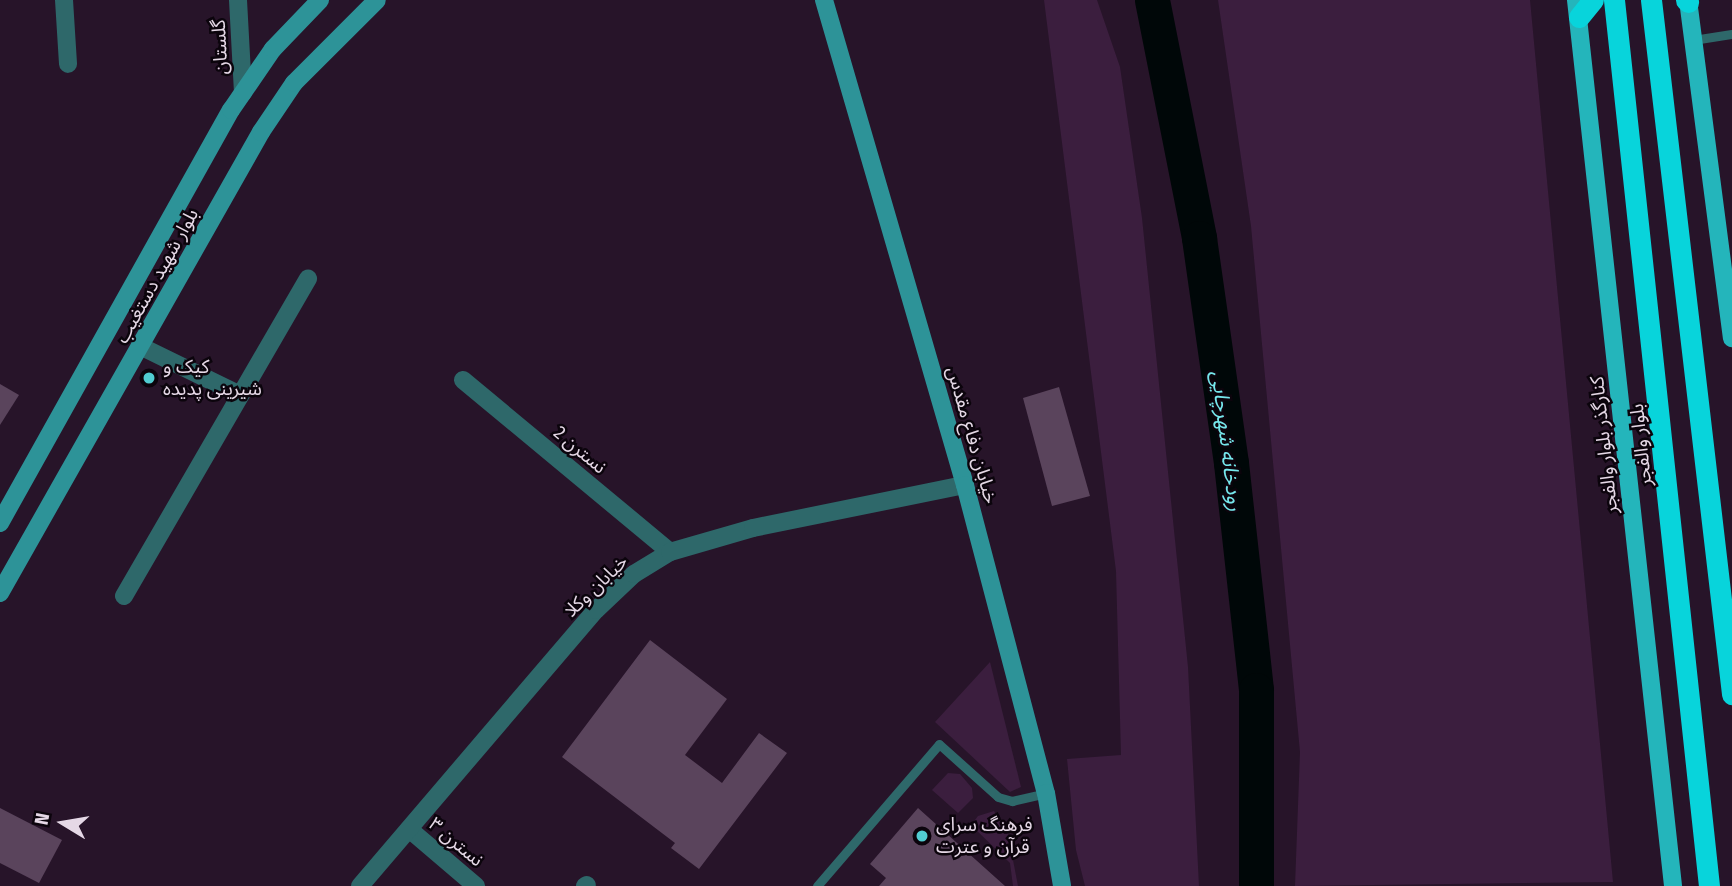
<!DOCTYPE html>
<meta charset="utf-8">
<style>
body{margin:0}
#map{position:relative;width:1732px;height:886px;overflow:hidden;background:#271429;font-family:"Fira Sans Condensed","Noto Sans Arabic",sans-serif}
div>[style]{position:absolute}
.green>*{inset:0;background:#3b1e3e}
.river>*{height:35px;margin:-17.5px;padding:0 17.5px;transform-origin:17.5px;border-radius:17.5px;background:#000708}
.building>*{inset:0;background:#5a445c}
.lane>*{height:9px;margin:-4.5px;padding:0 4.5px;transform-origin:4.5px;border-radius:4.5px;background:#2e686a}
.street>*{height:18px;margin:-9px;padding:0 9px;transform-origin:9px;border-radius:9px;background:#2e686a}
.secondary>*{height:18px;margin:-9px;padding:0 9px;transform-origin:9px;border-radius:9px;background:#2d9398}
.primary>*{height:18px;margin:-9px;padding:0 9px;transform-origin:9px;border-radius:9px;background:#24b5bb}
.highway>*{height:21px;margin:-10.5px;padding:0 10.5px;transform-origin:10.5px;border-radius:10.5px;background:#08d4db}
.dots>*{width:19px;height:19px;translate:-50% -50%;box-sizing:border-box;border:4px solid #0b040c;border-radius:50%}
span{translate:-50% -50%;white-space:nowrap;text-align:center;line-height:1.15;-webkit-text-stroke:5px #0b040c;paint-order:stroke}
.street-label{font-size:19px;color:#e5d8e6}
.poi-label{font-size:19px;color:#e5d8e6}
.left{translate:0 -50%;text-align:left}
.water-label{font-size:21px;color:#76e7ec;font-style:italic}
.north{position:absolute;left:28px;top:788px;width:70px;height:70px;-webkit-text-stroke:5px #0b040c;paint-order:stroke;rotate:281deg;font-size:19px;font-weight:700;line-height:28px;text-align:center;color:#e5d8e6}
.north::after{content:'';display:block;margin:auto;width:24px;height:32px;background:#e5d8e6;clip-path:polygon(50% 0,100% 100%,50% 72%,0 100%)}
</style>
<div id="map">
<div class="green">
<i style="clip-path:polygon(1044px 0,1097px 0,1120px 67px,1142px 218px,1188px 667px,1199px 886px,1085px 886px,1076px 850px,1067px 759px,1121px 755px,1116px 571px)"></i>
<i style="clip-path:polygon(1218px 0,1530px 0,1613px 882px,1295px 886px,1300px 752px,1251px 226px)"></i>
<i style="clip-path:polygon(990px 662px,1021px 787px,1010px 792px,935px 722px)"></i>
<i style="clip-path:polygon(948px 773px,960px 774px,972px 788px,973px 798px,958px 813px,932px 790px)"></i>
<i style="clip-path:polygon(994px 811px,1008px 834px,1018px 886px,1013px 886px,1010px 863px,971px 825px,978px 816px)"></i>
</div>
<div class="river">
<i style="left:1152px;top:0;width:243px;rotate:78.8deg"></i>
<i style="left:1199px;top:238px;width:227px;rotate:81.9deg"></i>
<i style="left:1231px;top:463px;width:228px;rotate:83.7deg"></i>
<i style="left:1256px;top:690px;width:196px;rotate:90deg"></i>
</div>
<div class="building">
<i style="clip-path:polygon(0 384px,19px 395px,0 425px)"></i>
<i style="clip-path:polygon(1059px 387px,1090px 496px,1052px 506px,1023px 398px)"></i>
<i style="clip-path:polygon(650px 640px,727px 699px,685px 755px,722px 783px,759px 733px,787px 753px,699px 869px,671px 848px,675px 843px,562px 757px)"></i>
<i style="clip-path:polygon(0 808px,62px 840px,39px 883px,0 863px)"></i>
<i style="clip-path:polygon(918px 808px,1005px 886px,879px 886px,886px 878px,870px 864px)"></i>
</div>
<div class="lane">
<i style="left:1693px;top:40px;width:39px;rotate:-9deg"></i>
<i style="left:817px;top:886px;width:187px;rotate:-49.3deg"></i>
<i style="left:939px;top:744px;width:79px;rotate:41.9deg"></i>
<i style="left:998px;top:797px;width:15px;rotate:16deg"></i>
<i style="left:1012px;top:801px;width:35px;rotate:-13deg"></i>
</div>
<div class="street">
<i style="left:64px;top:0;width:64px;rotate:86.4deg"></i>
<i style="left:238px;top:0;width:93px;rotate:86.9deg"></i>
<i style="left:142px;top:347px;width:109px;rotate:26.1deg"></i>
<i style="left:463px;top:380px;width:269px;rotate:39.7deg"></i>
<i style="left:124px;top:596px;width:367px;rotate:-59.9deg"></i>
<i style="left:409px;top:829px;width:88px;rotate:40.4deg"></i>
<i style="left:360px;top:886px;width:363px;rotate:-49.5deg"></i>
<i style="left:596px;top:610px;width:52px;rotate:-43.5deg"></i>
<i style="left:634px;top:574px;width:42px;rotate:-31.4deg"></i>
<i style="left:670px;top:552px;width:86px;rotate:-16.1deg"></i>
<i style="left:753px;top:528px;width:216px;rotate:-11.5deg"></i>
<i style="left:585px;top:886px;width:2px;rotate:-27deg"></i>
</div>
<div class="secondary">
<i style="left:824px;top:0;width:505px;rotate:73.79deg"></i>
<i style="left:965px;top:485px;width:318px;rotate:75.3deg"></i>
<i style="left:1046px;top:793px;width:94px;rotate:80.2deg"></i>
<i style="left:0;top:523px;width:473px;rotate:-60.8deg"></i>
<i style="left:231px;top:110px;width:74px;rotate:-55.5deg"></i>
<i style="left:273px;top:49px;width:68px;rotate:-46.2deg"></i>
<i style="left:0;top:593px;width:530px;rotate:-60.48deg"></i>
<i style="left:261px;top:132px;width:59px;rotate:-56deg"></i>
<i style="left:294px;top:83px;width:117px;rotate:-45deg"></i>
</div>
<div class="primary">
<i style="left:1576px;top:0;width:891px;rotate:83.75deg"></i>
<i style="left:1688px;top:0;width:341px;rotate:82.6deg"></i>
</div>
<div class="highway">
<i style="left:1614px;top:0;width:891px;rotate:83.88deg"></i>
<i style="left:1651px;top:0;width:699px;rotate:83.34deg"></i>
<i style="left:1686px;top:0;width:3px;rotate:45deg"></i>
<i style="left:1579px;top:17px;width:22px;rotate:-51deg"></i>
</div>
<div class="dots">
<i style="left:149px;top:378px;background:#51ccd1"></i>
<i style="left:922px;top:836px;background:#51ccd1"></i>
</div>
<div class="street-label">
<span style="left:220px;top:47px;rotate:-93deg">گلستان</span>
<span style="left:157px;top:276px;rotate:-61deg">بلوار شهید دستغیب</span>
<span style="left:972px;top:435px;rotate:74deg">خیابان دفاع مقدس</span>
<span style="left:1604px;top:445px;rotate:-96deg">کنارگذر بلوار والفجر</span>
<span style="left:1641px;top:445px;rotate:-96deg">بلوار والفجر</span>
<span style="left:580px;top:450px;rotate:40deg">نسترن 2</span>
<span style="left:596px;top:586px;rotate:-44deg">خیابان وکلا</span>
<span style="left:456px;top:842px;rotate:40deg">نسترن ۳</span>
</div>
<div class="poi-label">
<span class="left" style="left:163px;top:378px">کیک و<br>شیرینی پدیده</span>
<span class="left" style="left:936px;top:836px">فرهنگ سرای<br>قرآن و عترت</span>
</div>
<div class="water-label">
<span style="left:1227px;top:441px;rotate:83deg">رودخانه شهرچایی</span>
</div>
<div class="north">N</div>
</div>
